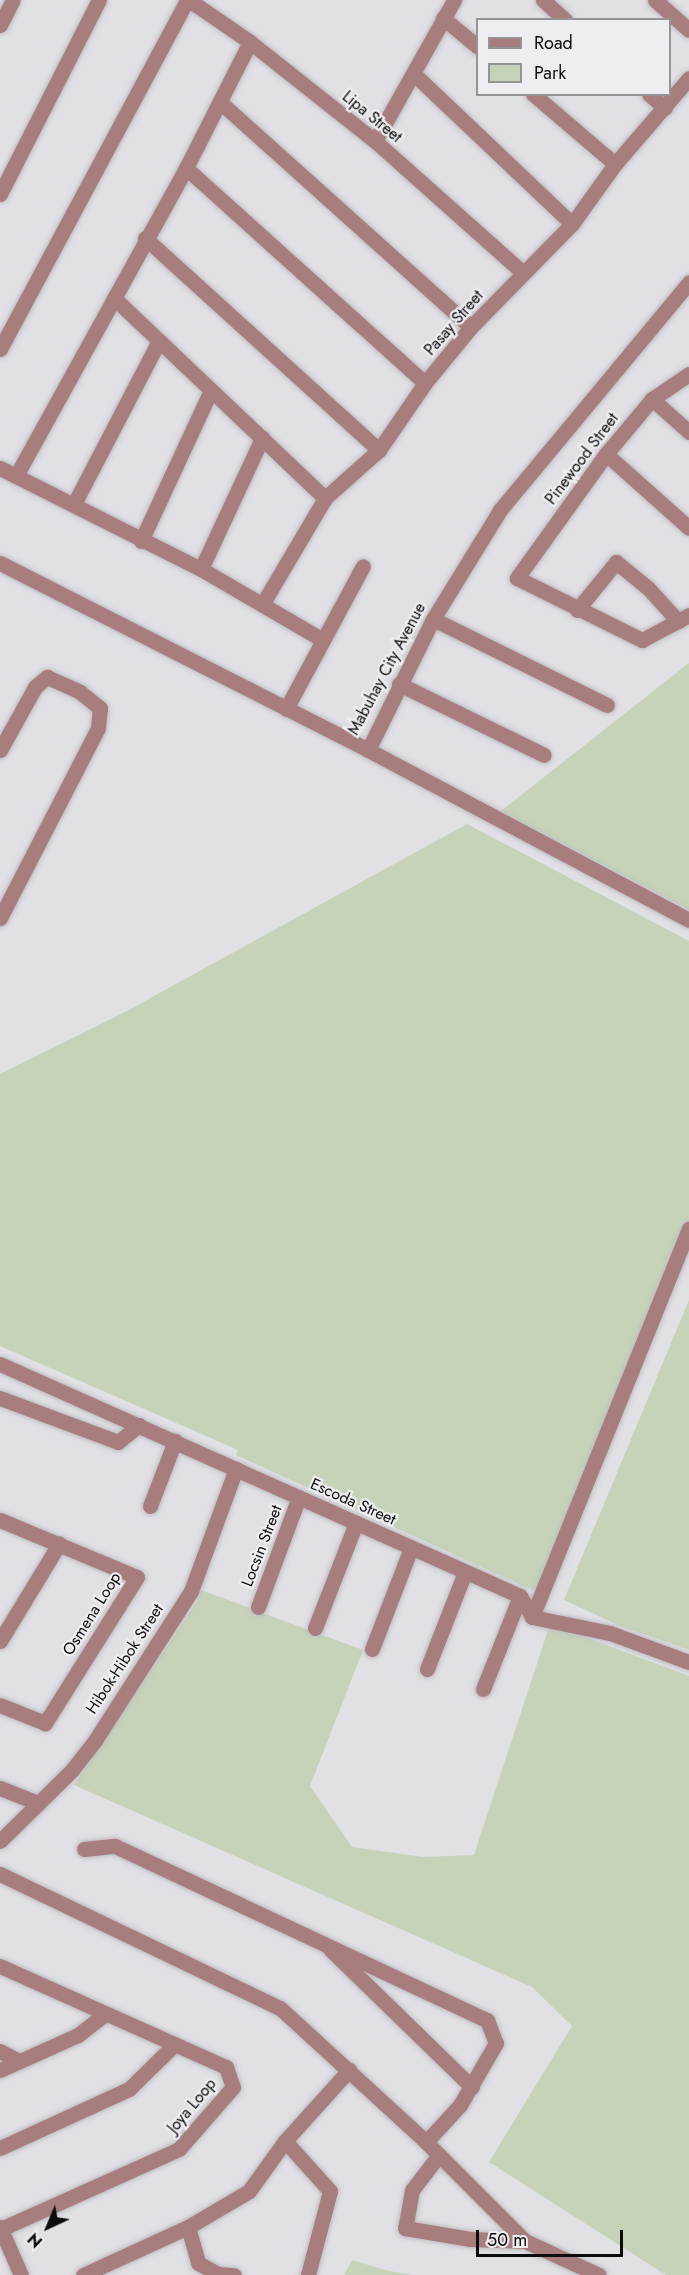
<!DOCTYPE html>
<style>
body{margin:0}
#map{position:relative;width:689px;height:2275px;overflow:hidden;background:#e0e0e5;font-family:Jost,sans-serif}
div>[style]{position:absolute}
.green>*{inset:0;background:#c6d3b9}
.roads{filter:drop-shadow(0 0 2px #bebec2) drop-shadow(0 0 2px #bebec2)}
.minor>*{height:15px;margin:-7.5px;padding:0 7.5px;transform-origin:7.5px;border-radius:7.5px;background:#a77e7d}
span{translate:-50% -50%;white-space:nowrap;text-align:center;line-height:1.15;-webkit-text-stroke:4.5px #eeeef2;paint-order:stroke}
.street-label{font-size:16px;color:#0c0c0d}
.legend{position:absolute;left:476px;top:18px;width:195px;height:78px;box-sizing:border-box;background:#eeeef2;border:2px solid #949496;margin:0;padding:8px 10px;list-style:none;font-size:18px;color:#0c0c0d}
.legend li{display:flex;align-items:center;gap:12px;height:30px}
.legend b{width:30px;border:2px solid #949496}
.north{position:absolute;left:18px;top:2197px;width:60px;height:60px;-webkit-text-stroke:4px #eeeef2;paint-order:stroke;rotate:224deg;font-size:16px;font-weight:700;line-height:24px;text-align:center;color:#0c0c0d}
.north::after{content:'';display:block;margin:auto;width:21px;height:27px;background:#0c0c0d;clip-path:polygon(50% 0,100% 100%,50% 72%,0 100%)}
.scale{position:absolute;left:476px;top:2230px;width:147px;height:27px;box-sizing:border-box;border:3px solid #0c0c0d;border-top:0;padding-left:8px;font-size:18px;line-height:21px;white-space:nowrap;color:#0c0c0d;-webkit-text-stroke:4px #eeeef2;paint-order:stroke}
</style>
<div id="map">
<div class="green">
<i style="clip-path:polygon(689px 663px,689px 910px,501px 811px)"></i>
<i style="clip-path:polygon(467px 824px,689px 941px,689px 1220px,545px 1596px,236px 1455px,238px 1450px,0 1346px,0 1074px,125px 1012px)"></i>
<i style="clip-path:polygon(689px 1300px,689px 1650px,620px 1626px,564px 1600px)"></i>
<i style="clip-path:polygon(201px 1590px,363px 1650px,310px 1786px,352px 1847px,423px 1857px,474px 1855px,550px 1624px,689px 1676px,689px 2275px,666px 2275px,489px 2162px,572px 2026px,532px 1987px,74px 1785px,197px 1602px)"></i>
<i style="clip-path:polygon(352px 2260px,389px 2271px,413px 2275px,344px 2275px)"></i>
</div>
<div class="roads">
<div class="minor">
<i style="left:189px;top:0;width:74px;rotate:34.5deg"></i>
<i style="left:250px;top:42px;width:159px;rotate:38.4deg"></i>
<i style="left:375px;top:141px;width:198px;rotate:41.7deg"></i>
<i style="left:543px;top:0;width:30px;rotate:42deg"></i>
<i style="left:655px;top:0;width:45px;rotate:41.4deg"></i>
<i style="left:443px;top:18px;width:45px;rotate:39.6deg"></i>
<i style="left:0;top:25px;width:28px;rotate:-63deg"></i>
<i style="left:415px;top:75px;width:216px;rotate:43.5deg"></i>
<i style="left:533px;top:94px;width:108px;rotate:40.5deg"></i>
<i style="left:649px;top:94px;width:21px;rotate:41deg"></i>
<i style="left:220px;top:102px;width:337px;rotate:41.9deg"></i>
<i style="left:375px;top:141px;width:162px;rotate:-60.7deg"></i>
<i style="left:186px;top:168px;width:321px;rotate:42deg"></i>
<i style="left:0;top:194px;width:218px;rotate:-63deg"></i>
<i style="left:145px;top:238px;width:316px;rotate:42.2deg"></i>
<i style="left:114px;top:298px;width:291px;rotate:43.5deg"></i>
<i style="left:0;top:349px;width:396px;rotate:-61.8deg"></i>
<i style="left:689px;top:374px;width:45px;rotate:146deg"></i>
<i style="left:652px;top:399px;width:72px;rotate:129.9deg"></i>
<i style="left:606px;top:454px;width:153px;rotate:125.7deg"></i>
<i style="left:517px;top:578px;width:140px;rotate:26.4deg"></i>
<i style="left:642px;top:640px;width:53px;rotate:-28deg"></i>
<i style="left:652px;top:399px;width:50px;rotate:41.7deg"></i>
<i style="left:606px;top:454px;width:111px;rotate:41.7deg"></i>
<i style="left:0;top:468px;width:225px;rotate:26.7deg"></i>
<i style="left:201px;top:569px;width:141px;rotate:30.2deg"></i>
<i style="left:16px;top:476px;width:352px;rotate:-61.1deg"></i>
<i style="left:186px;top:168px;width:141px;rotate:-63.1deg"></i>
<i style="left:74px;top:504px;width:184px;rotate:-62.5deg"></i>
<i style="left:141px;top:541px;width:166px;rotate:-65.1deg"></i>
<i style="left:0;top:563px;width:413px;rotate:26.9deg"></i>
<i style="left:368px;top:750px;width:363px;rotate:27.9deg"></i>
<i style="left:201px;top:569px;width:145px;rotate:-65deg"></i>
<i style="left:263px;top:603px;width:122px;rotate:-59.4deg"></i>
<i style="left:325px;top:498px;width:72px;rotate:-41.6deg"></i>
<i style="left:379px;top:450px;width:81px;rotate:-55.5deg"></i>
<i style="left:425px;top:383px;width:72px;rotate:-50.6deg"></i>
<i style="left:471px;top:327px;width:144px;rotate:-45.6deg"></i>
<i style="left:572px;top:224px;width:74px;rotate:-54.4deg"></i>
<i style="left:615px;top:164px;width:113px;rotate:-49.3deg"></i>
<i style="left:577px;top:610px;width:62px;rotate:-50.9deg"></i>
<i style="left:616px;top:562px;width:41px;rotate:39.1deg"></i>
<i style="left:648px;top:588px;width:45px;rotate:47.7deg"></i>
<i style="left:433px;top:619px;width:194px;rotate:26.3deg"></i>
<i style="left:399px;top:684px;width:161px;rotate:26.1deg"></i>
<i style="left:286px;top:709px;width:162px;rotate:-61.7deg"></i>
<i style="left:0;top:750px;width:72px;rotate:-60.9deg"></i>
<i style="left:35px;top:687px;width:16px;rotate:-40deg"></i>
<i style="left:47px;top:677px;width:36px;rotate:24deg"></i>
<i style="left:80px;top:692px;width:26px;rotate:39deg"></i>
<i style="left:100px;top:708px;width:20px;rotate:96deg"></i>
<i style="left:98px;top:728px;width:214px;rotate:117.3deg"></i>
<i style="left:368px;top:750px;width:146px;rotate:-63.6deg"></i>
<i style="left:433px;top:619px;width:128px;rotate:-58.4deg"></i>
<i style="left:500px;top:510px;width:296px;rotate:-50.3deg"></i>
<i style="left:0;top:1364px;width:569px;rotate:24.04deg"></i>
<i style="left:520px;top:1596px;width:24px;rotate:60deg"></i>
<i style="left:532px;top:1617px;width:80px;rotate:11.6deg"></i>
<i style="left:610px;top:1633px;width:84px;rotate:20.2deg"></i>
<i style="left:0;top:1398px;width:126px;rotate:20.4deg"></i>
<i style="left:118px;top:1442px;width:27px;rotate:-39deg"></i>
<i style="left:150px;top:1506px;width:70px;rotate:-69deg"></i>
<i style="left:0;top:1520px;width:148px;rotate:22.6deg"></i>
<i style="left:137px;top:1577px;width:173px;rotate:122.2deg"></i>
<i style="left:45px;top:1723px;width:48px;rotate:-158.2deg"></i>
<i style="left:258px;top:1607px;width:117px;rotate:-69.6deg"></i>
<i style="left:532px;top:1617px;width:419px;rotate:-68deg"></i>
<i style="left:315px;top:1628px;width:113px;rotate:-68.7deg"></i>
<i style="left:0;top:1641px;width:114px;rotate:-58.7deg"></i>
<i style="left:372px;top:1649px;width:108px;rotate:-68.9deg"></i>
<i style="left:427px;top:1669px;width:104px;rotate:-68.6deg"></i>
<i style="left:483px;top:1689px;width:100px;rotate:-68.3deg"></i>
<i style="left:0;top:1788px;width:41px;rotate:21.5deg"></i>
<i style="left:0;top:1841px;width:101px;rotate:-44.6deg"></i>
<i style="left:72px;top:1770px;width:39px;rotate:-52deg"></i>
<i style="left:96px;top:1739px;width:176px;rotate:-57.3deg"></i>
<i style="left:191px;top:1591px;width:130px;rotate:-69.8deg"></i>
<i style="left:84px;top:1849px;width:31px;rotate:-6deg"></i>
<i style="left:115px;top:1846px;width:411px;rotate:25.1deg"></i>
<i style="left:487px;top:2020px;width:25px;rotate:69deg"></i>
<i style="left:496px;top:2043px;width:72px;rotate:120.1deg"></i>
<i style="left:460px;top:2105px;width:50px;rotate:132.6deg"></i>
<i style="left:0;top:1874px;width:310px;rotate:25.6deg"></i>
<i style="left:280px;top:2008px;width:198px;rotate:42.5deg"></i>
<i style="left:426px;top:2142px;width:140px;rotate:45deg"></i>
<i style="left:330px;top:1949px;width:198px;rotate:44.2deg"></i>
<i style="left:0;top:1966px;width:248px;rotate:24.1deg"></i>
<i style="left:226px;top:2067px;width:21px;rotate:71deg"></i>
<i style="left:233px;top:2087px;width:82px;rotate:131.1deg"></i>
<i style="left:179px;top:2149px;width:195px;rotate:155.8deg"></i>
<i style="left:0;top:2051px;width:21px;rotate:28deg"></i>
<i style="left:0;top:2070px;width:85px;rotate:-24.2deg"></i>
<i style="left:78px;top:2035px;width:34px;rotate:-38deg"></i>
<i style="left:285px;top:2141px;width:96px;rotate:-48deg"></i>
<i style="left:0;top:2148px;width:142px;rotate:-24.6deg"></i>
<i style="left:129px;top:2089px;width:64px;rotate:-44.4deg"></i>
<i style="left:439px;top:2155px;width:44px;rotate:127.6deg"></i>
<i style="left:412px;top:2190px;width:39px;rotate:100deg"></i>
<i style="left:405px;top:2228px;width:66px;rotate:9.6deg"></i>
<i style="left:470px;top:2239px;width:55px;rotate:2.1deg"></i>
<i style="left:525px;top:2241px;width:81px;rotate:24.7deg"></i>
<i style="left:0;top:2227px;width:52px;rotate:66.4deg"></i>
<i style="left:188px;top:2227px;width:37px;rotate:74deg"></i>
<i style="left:198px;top:2263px;width:23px;rotate:29deg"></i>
<i style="left:218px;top:2274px;width:16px;rotate:4deg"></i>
<i style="left:83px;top:2275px;width:115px;rotate:-24.6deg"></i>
<i style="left:188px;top:2227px;width:71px;rotate:-30.5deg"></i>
<i style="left:249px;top:2191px;width:62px;rotate:-54.2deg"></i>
<i style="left:285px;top:2141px;width:67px;rotate:48deg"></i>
<i style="left:330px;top:2191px;width:87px;rotate:104.7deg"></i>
</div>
</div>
<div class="street-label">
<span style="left:372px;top:117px;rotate:39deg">Lipa Street</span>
<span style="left:454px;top:323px;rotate:-49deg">Pasay Street</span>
<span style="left:582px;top:459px;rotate:-53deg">Pinewood Street</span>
<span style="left:387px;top:669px;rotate:-62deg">Mabuhay City Avenue</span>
<span style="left:353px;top:1502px;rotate:24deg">Escoda Street</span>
<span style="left:262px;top:1546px;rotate:-69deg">Locsin Street</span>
<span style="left:92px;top:1614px;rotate:-58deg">Osmena Loop</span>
<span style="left:125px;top:1659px;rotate:-57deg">Hibok-Hibok Street</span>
<span style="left:192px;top:2106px;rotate:-50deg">Joya Loop</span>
</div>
<ul class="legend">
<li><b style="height:8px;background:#a77e7d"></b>Road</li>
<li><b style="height:16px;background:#c6d3b9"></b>Park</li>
</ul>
<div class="north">N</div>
<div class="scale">50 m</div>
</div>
